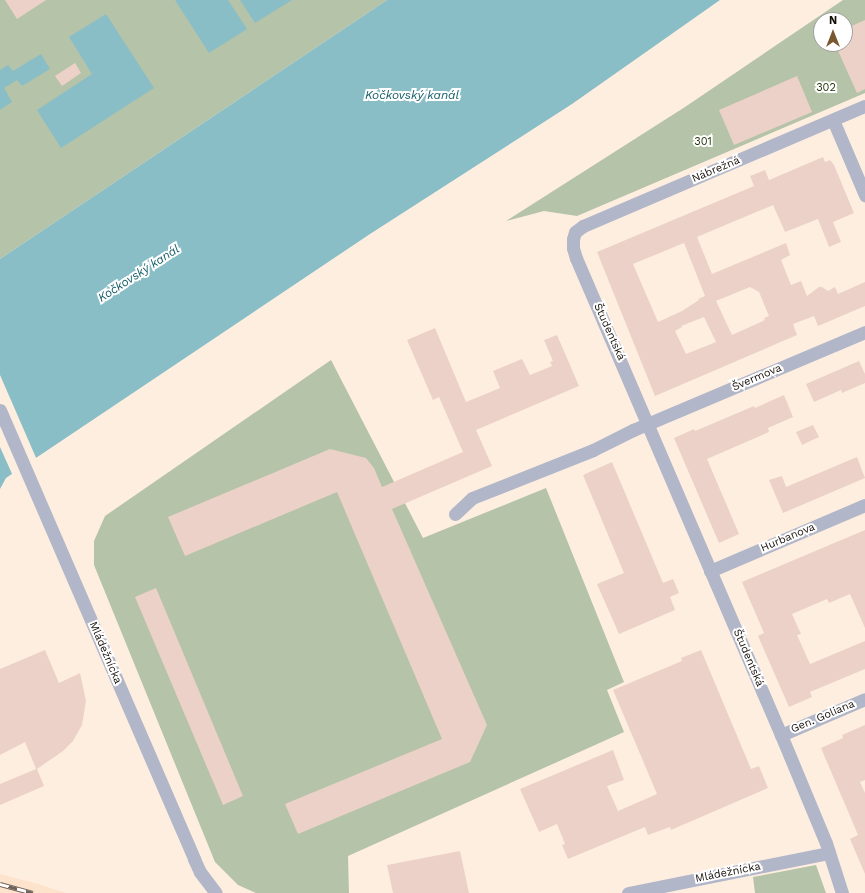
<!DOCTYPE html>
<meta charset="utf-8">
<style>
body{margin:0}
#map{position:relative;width:865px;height:893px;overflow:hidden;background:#feeee0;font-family:"Work Sans",sans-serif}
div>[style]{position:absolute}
.built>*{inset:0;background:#fee3cc}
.green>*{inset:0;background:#b5c3a8}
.water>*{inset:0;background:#89bec7}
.pier>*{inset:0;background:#feeee0}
.building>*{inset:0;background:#ecd1c8}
.minor>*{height:13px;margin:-6.5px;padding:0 6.5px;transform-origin:6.5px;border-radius:6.5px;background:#b1b6c8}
.rail>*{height:4.5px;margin-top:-2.25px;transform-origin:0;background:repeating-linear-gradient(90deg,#fff 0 9px,#6e635a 0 18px);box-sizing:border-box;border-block:1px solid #6e635a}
span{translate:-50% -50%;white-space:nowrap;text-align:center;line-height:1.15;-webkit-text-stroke:4px #fff;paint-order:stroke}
.park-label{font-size:11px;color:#1d3005}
.street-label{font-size:11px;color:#17100a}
.water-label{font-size:12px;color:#135c67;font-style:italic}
.north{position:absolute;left:813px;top:12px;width:40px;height:40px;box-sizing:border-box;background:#fff;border:1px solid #a29f9d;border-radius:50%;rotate:0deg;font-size:11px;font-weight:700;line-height:16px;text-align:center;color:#17100a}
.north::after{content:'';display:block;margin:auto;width:14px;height:18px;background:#79582f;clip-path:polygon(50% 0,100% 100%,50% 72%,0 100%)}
</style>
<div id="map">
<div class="built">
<i style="clip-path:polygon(0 874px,38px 884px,66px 893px,0 893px)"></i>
</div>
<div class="green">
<i style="clip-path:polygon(0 0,387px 0,0 259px)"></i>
<i style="clip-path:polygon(evenodd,843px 0,865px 0,865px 93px,577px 216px,544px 211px,506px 221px,685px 107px,843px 0,821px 20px,845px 20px,845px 44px,821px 44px,821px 20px)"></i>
<i style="clip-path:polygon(331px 360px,423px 538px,546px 488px,624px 682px,607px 690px,624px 732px,348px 856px,349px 893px,256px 893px,238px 885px,215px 862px,94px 565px,94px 541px,105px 516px)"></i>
<i style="clip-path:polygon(816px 865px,826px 893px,755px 893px,753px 877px)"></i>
</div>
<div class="water">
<i style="clip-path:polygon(175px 0,228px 0,247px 29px,209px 53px)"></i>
<i style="clip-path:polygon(240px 0,292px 0,255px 23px)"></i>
<i style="clip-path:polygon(387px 0,720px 0,572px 104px,370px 234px,6px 478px,0 489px,0 259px)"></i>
<i style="clip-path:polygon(106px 14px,154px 88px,61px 148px,37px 110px,92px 74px,69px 37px)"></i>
<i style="clip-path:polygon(41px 54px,50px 69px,22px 86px,17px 80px,4px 88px,12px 102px,0 110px,0 70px,8px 65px,13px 71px)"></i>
</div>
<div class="pier">
<i style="clip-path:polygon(0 375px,37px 460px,13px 476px,0 447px)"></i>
</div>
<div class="building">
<i style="clip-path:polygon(5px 0,46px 0,17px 19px)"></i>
<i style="clip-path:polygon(865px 20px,865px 89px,857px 93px,835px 44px,845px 44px,845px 29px)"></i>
<i style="clip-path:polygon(75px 63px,81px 73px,62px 86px,55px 76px)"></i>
<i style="clip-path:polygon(797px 76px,812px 112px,734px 145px,719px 110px)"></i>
<i style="clip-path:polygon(evenodd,823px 157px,825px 162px,830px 160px,834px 165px,854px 213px,833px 222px,841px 242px,829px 247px,818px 219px,785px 232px,773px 205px,697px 237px,712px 274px,786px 243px,790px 255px,781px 260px,791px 285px,801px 281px,807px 296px,819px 287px,822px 287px,828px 291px,835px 287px,838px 294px,865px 282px,865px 306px,818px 326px,814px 316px,793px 324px,797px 335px,655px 396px,597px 252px,754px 186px,750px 176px,765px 170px,769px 180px,823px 157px,684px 243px,705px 296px,698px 299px,699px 300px,682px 311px,658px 322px,633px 264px,684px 243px,823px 157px,750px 287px,759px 292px,769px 316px,764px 318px,765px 320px,732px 335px,716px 301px,750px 287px,823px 157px,704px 317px,716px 342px,686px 354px,675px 331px,682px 327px,681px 326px,704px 317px)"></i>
<i style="clip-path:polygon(435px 328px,466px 402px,500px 388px,493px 371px,522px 359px,530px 375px,552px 366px,550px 362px,553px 361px,544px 340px,557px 335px,579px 386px,476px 430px,492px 466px,392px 509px,487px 725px,470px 762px,298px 834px,285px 804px,442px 739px,337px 492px,185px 556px,168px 517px,330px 449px,366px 458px,374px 468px,382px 487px,463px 452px,439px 397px,433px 400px,407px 340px)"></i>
<i style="clip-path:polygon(859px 361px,865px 374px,865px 383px,842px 393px,841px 390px,814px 402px,806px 384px)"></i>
<i style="clip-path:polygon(784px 395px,793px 417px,768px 428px,769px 432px,707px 459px,739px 534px,719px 543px,674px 438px,694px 429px,695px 431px,754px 406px,755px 408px)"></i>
<i style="clip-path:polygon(813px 425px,819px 437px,802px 445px,796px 432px)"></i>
<i style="clip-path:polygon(857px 457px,865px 478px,783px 513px,769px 480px,782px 476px,786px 487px)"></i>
<i style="clip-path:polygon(612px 462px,663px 583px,673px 579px,679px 593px,670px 597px,675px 610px,619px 634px,597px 584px,624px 573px,583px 475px)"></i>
<i style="clip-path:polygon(865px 530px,865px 628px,850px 594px,829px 603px,827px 599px,792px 614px,801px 634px,797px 635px,810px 664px,865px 641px,865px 669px,810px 692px,812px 697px,789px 707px,758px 636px,764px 633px,742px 582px)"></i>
<i style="clip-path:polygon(156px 588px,243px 796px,223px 805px,135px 597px)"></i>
<i style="clip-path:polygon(45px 650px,59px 683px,80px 673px,86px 701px,82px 725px,73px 741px,63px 751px,37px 769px,44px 786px,0 805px,0 784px,36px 769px,25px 742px,0 755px,0 669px)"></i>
<i style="clip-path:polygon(701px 650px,751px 769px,759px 766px,768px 788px,671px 830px,670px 827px,648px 835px,645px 827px,568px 859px,562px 845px,565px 844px,557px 824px,539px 832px,520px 789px,613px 750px,624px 780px,607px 786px,618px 811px,657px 794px,613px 690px,682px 661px,681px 658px)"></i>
<i style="clip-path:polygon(865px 725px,865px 780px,860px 782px,865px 793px,865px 874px,850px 839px,858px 835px,821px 748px,843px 738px,842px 735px)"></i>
<i style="clip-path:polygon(460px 851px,469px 893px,393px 893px,387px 865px)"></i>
</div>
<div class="minor">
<i style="left:833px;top:120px;width:82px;rotate:66.9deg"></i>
<i style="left:0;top:410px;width:489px;rotate:66.6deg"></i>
<i style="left:194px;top:859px;width:14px;rotate:65deg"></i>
<i style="left:200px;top:872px;width:26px;rotate:53deg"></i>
<i style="left:455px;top:514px;width:23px;rotate:-43deg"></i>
<i style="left:472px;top:498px;width:130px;rotate:-21.6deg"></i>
<i style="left:593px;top:450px;width:45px;rotate:-26.6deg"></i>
<i style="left:633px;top:430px;width:252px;rotate:-22.9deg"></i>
<i style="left:710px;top:571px;width:168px;rotate:-23.1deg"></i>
<i style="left:781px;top:735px;width:91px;rotate:-23.2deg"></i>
<i style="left:628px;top:893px;width:205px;rotate:-11.3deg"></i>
<i style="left:842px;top:893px;width:52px;rotate:-107.7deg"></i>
<i style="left:826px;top:843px;width:117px;rotate:-112.6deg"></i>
<i style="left:781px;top:735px;width:519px;rotate:-113.26deg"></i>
<i style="left:576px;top:258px;width:10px;rotate:-107deg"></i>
<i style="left:573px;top:248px;width:9px;rotate:-90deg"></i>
<i style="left:573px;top:239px;width:7px;rotate:-74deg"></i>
<i style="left:575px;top:232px;width:10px;rotate:-37deg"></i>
<i style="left:583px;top:226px;width:306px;rotate:-23.1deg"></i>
</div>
<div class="rail">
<i style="left:0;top:884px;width:34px;rotate:15deg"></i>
</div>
<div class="park-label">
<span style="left:826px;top:88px">302</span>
<span style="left:703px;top:142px">301</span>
</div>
<div class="street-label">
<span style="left:716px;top:170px;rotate:-23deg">Nábrežná</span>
<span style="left:609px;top:332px;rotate:66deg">Študentská</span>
<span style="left:757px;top:378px;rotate:-23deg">Švermova</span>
<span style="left:788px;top:538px;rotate:-23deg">Hurbanova</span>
<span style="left:105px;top:653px;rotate:67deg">Mládežnícka</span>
<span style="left:748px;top:658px;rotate:67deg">Študentská</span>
<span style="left:823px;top:717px;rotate:-23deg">Gen. Goliana</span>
<span style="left:728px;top:873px;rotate:-11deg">Mládežnícka</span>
</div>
<div class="water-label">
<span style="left:412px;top:96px">Kočkovský kanál</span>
<span style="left:139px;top:274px;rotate:-33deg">Kočkovský kanál</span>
</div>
<div class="north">N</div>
</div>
